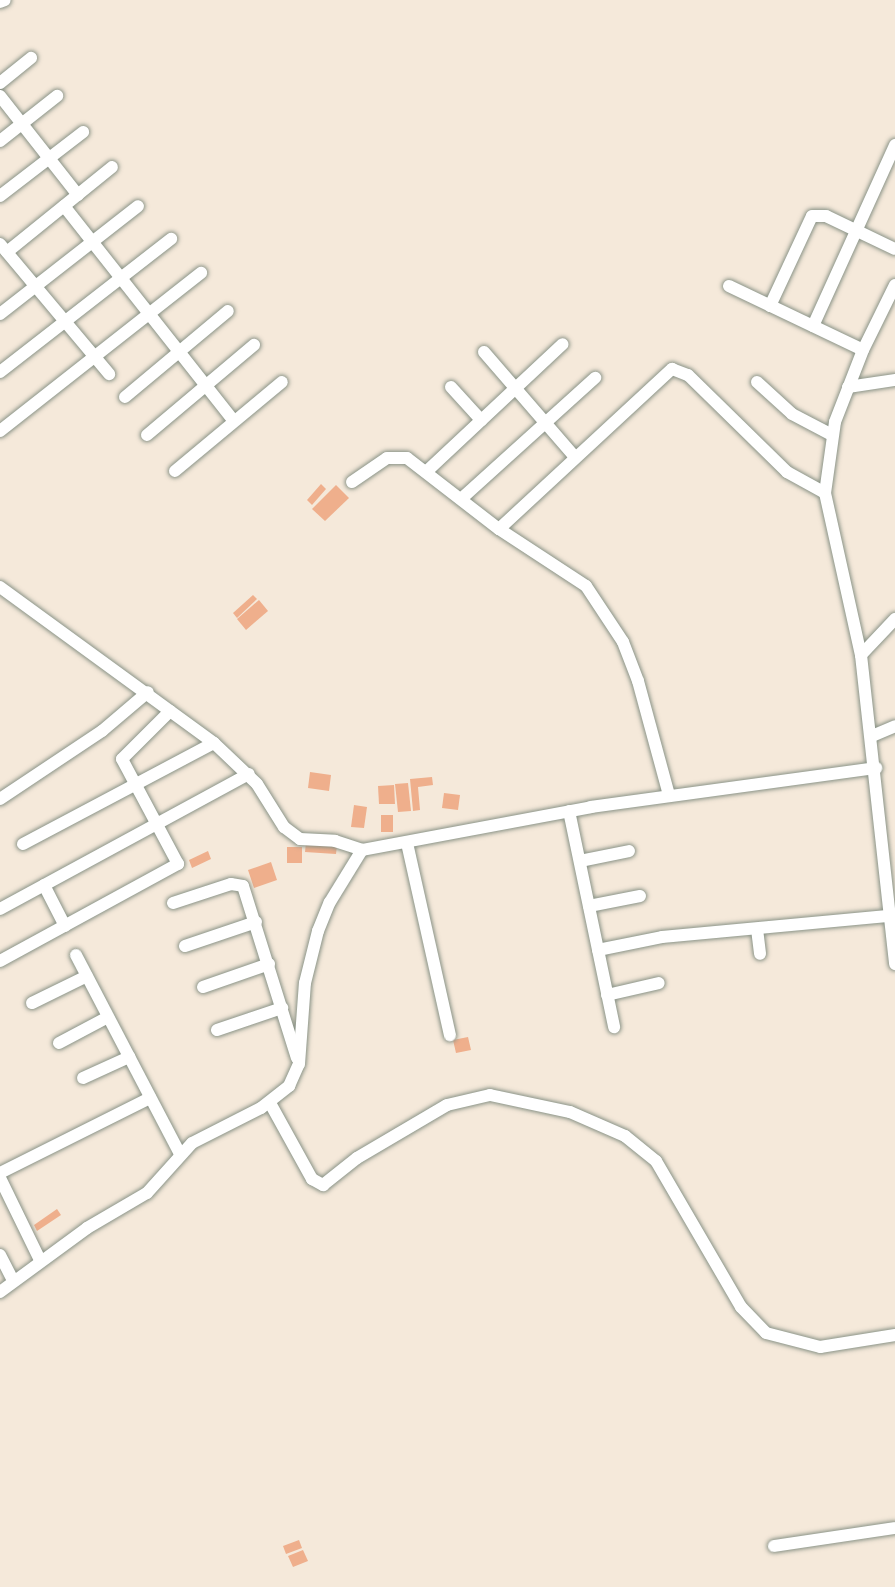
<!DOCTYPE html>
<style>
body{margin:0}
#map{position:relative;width:895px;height:1587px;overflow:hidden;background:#f5e9da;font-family:"EB Garamond",serif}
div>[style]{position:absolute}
.building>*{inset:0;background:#efaf8c}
.roads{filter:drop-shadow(0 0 2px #8a9387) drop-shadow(0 0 2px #8a9387)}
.street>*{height:12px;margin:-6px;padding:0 6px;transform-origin:6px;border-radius:6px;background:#fff}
span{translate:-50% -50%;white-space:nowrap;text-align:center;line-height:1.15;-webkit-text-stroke:4.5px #f6f6f2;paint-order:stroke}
</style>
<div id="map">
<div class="building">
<i style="clip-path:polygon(321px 484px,326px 489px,312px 505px,307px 500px)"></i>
<i style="clip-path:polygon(336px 485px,349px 498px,325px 521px,312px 509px)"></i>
<i style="clip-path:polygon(253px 595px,257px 599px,237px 618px,233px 613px)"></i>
<i style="clip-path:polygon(259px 600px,268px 611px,246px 630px,237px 619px)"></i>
<i style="clip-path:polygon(310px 772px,331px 775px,329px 791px,308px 788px)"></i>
<i style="clip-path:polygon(432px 777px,433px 785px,418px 787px,420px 810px,413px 811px,410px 779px)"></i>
<i style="clip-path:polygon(408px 783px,411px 811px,398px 812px,395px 784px)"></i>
<i style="clip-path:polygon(394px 785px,395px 804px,379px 804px,378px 786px)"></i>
<i style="clip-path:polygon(444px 793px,460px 795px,458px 810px,442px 808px)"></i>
<i style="clip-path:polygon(354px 805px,367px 807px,364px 828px,351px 827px)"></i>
<i style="clip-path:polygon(381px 815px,393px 815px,393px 832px,381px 832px)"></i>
<i style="clip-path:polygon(306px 842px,337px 845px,336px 854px,305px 852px)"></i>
<i style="clip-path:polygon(287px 847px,302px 847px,302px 863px,287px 863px)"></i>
<i style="clip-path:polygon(208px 851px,211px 859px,192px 868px,189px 860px)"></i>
<i style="clip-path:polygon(271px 862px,277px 880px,254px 888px,248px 870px)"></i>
<i style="clip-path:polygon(468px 1037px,471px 1050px,456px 1053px,453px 1040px)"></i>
<i style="clip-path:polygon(57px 1209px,61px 1215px,37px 1231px,34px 1225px)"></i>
<i style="clip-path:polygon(299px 1540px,302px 1548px,286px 1554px,283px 1546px)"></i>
<i style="clip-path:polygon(303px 1550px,308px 1561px,293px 1567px,288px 1556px)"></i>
</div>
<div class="roads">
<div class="street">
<i style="left:0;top:2px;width:5px;rotate:-22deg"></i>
<i style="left:0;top:83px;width:40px;rotate:-39deg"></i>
<i style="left:0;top:96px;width:126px;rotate:51.8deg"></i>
<i style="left:0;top:141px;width:73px;rotate:-38.3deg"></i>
<i style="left:0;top:196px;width:105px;rotate:-37.6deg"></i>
<i style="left:64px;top:206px;width:274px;rotate:51.7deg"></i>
<i style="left:0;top:244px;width:170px;rotate:50deg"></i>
<i style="left:7px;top:252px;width:135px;rotate:-39deg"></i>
<i style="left:895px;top:285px;width:72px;rotate:116.2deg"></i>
<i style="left:863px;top:350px;width:77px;rotate:111.3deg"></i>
<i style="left:835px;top:422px;width:72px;rotate:98deg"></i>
<i style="left:825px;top:493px;width:166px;rotate:77.5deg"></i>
<i style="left:861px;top:655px;width:311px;rotate:83.7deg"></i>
<i style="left:729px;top:286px;width:148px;rotate:25.5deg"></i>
<i style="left:770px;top:306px;width:99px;rotate:-65deg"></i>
<i style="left:812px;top:216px;width:14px"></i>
<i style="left:826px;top:216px;width:76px;rotate:25.6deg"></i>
<i style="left:0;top:314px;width:175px;rotate:-38deg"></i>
<i style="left:813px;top:326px;width:199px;rotate:-65.6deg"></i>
<i style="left:484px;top:352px;width:139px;rotate:49.1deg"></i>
<i style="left:0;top:372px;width:217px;rotate:-37.9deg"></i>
<i style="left:757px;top:382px;width:47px;rotate:42.4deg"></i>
<i style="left:792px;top:414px;width:45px;rotate:27.7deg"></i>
<i style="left:451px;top:387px;width:45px;rotate:47.7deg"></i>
<i style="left:848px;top:387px;width:48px;rotate:-8.5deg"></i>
<i style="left:125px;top:397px;width:134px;rotate:-39.9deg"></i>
<i style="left:0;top:431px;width:256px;rotate:-38.2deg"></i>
<i style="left:147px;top:435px;width:140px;rotate:-40.1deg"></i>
<i style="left:175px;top:471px;width:139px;rotate:-39.8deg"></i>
<i style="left:426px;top:472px;width:187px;rotate:-43.1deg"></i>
<i style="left:352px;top:482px;width:42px;rotate:-34.4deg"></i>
<i style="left:387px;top:458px;width:20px"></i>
<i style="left:407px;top:458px;width:116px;rotate:37.7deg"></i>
<i style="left:499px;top:529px;width:104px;rotate:33.2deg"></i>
<i style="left:586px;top:586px;width:67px;rotate:56.5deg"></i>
<i style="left:623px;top:642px;width:42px;rotate:69deg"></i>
<i style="left:638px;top:681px;width:118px;rotate:74.8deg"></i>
<i style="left:461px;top:499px;width:181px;rotate:-42.1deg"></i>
<i style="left:499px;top:529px;width:236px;rotate:-42.8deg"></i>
<i style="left:672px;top:369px;width:17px;rotate:21deg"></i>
<i style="left:688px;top:375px;width:139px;rotate:44.4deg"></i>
<i style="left:787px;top:472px;width:43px;rotate:28.9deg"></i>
<i style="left:0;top:587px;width:265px;rotate:36.1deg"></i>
<i style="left:214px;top:743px;width:59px;rotate:43.6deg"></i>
<i style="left:257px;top:784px;width:51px;rotate:57.9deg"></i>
<i style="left:284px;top:827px;width:20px;rotate:37deg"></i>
<i style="left:300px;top:839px;width:35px;rotate:3deg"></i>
<i style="left:335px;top:841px;width:28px;rotate:18deg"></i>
<i style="left:362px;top:850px;width:233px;rotate:-10.6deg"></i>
<i style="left:591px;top:807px;width:288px;rotate:-7.8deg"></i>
<i style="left:861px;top:655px;width:50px;rotate:-46.6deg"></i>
<i style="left:872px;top:736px;width:25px;rotate:-23deg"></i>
<i style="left:0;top:799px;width:123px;rotate:-33.7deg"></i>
<i style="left:102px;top:731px;width:60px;rotate:-40.3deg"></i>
<i style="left:569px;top:811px;width:221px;rotate:78.2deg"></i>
<i style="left:407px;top:843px;width:197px;rotate:77.4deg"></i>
<i style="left:23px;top:844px;width:216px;rotate:-27.9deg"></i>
<i style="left:580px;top:861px;width:50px;rotate:-11.5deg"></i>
<i style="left:44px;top:885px;width:46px;rotate:62.9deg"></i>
<i style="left:173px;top:903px;width:61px;rotate:-18.1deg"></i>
<i style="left:231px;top:884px;width:12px;rotate:9deg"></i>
<i style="left:243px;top:886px;width:180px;rotate:72.6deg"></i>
<i style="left:589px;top:906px;width:52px;rotate:-11.1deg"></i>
<i style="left:0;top:909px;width:283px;rotate:-28.5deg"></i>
<i style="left:757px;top:929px;width:25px;rotate:83deg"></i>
<i style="left:185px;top:946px;width:75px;rotate:-18.7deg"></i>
<i style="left:598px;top:950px;width:65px;rotate:-11.5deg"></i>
<i style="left:662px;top:937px;width:229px;rotate:-5.3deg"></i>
<i style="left:76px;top:955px;width:225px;rotate:62.4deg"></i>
<i style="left:0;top:961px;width:203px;rotate:-28.6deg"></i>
<i style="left:178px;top:864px;width:119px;rotate:-118.1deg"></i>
<i style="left:122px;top:759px;width:68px;rotate:-45deg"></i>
<i style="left:203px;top:987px;width:70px;rotate:-19.2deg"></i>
<i style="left:607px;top:995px;width:53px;rotate:-13deg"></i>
<i style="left:32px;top:1003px;width:61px;rotate:-26.1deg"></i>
<i style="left:217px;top:1030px;width:69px;rotate:-18.7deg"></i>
<i style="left:59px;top:1043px;width:55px;rotate:-28deg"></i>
<i style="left:83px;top:1078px;width:51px;rotate:-24.5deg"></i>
<i style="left:270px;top:1103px;width:87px;rotate:61.1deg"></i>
<i style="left:312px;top:1179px;width:13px;rotate:29deg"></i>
<i style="left:323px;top:1185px;width:43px;rotate:-38.5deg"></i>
<i style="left:357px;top:1158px;width:104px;rotate:-30.5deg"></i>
<i style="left:447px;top:1105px;width:44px;rotate:-13.1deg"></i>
<i style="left:490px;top:1095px;width:82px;rotate:12deg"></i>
<i style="left:570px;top:1112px;width:60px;rotate:23.6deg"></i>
<i style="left:625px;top:1136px;width:40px;rotate:39deg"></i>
<i style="left:656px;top:1161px;width:169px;rotate:59.8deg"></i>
<i style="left:741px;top:1307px;width:36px;rotate:46deg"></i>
<i style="left:766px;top:1333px;width:56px;rotate:14.5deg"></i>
<i style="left:820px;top:1347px;width:76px;rotate:-9.1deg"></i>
<i style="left:0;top:1173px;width:168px;rotate:-26.6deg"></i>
<i style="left:0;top:1178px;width:91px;rotate:64deg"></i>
<i style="left:0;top:1255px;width:29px;rotate:63deg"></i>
<i style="left:0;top:1292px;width:108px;rotate:-36.3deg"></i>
<i style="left:87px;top:1228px;width:69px;rotate:-30.3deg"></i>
<i style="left:147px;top:1193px;width:67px;rotate:-48deg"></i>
<i style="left:192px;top:1143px;width:77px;rotate:-26.9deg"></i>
<i style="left:261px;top:1108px;width:36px;rotate:-38deg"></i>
<i style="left:289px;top:1086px;width:24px;rotate:-66deg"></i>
<i style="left:299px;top:1064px;width:81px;rotate:-85.8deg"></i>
<i style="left:305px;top:983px;width:54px;rotate:-76deg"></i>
<i style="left:318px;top:931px;width:31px;rotate:-68deg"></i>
<i style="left:330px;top:902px;width:61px;rotate:-58.4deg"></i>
<i style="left:774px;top:1546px;width:122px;rotate:-8.5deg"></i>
</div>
</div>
</div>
